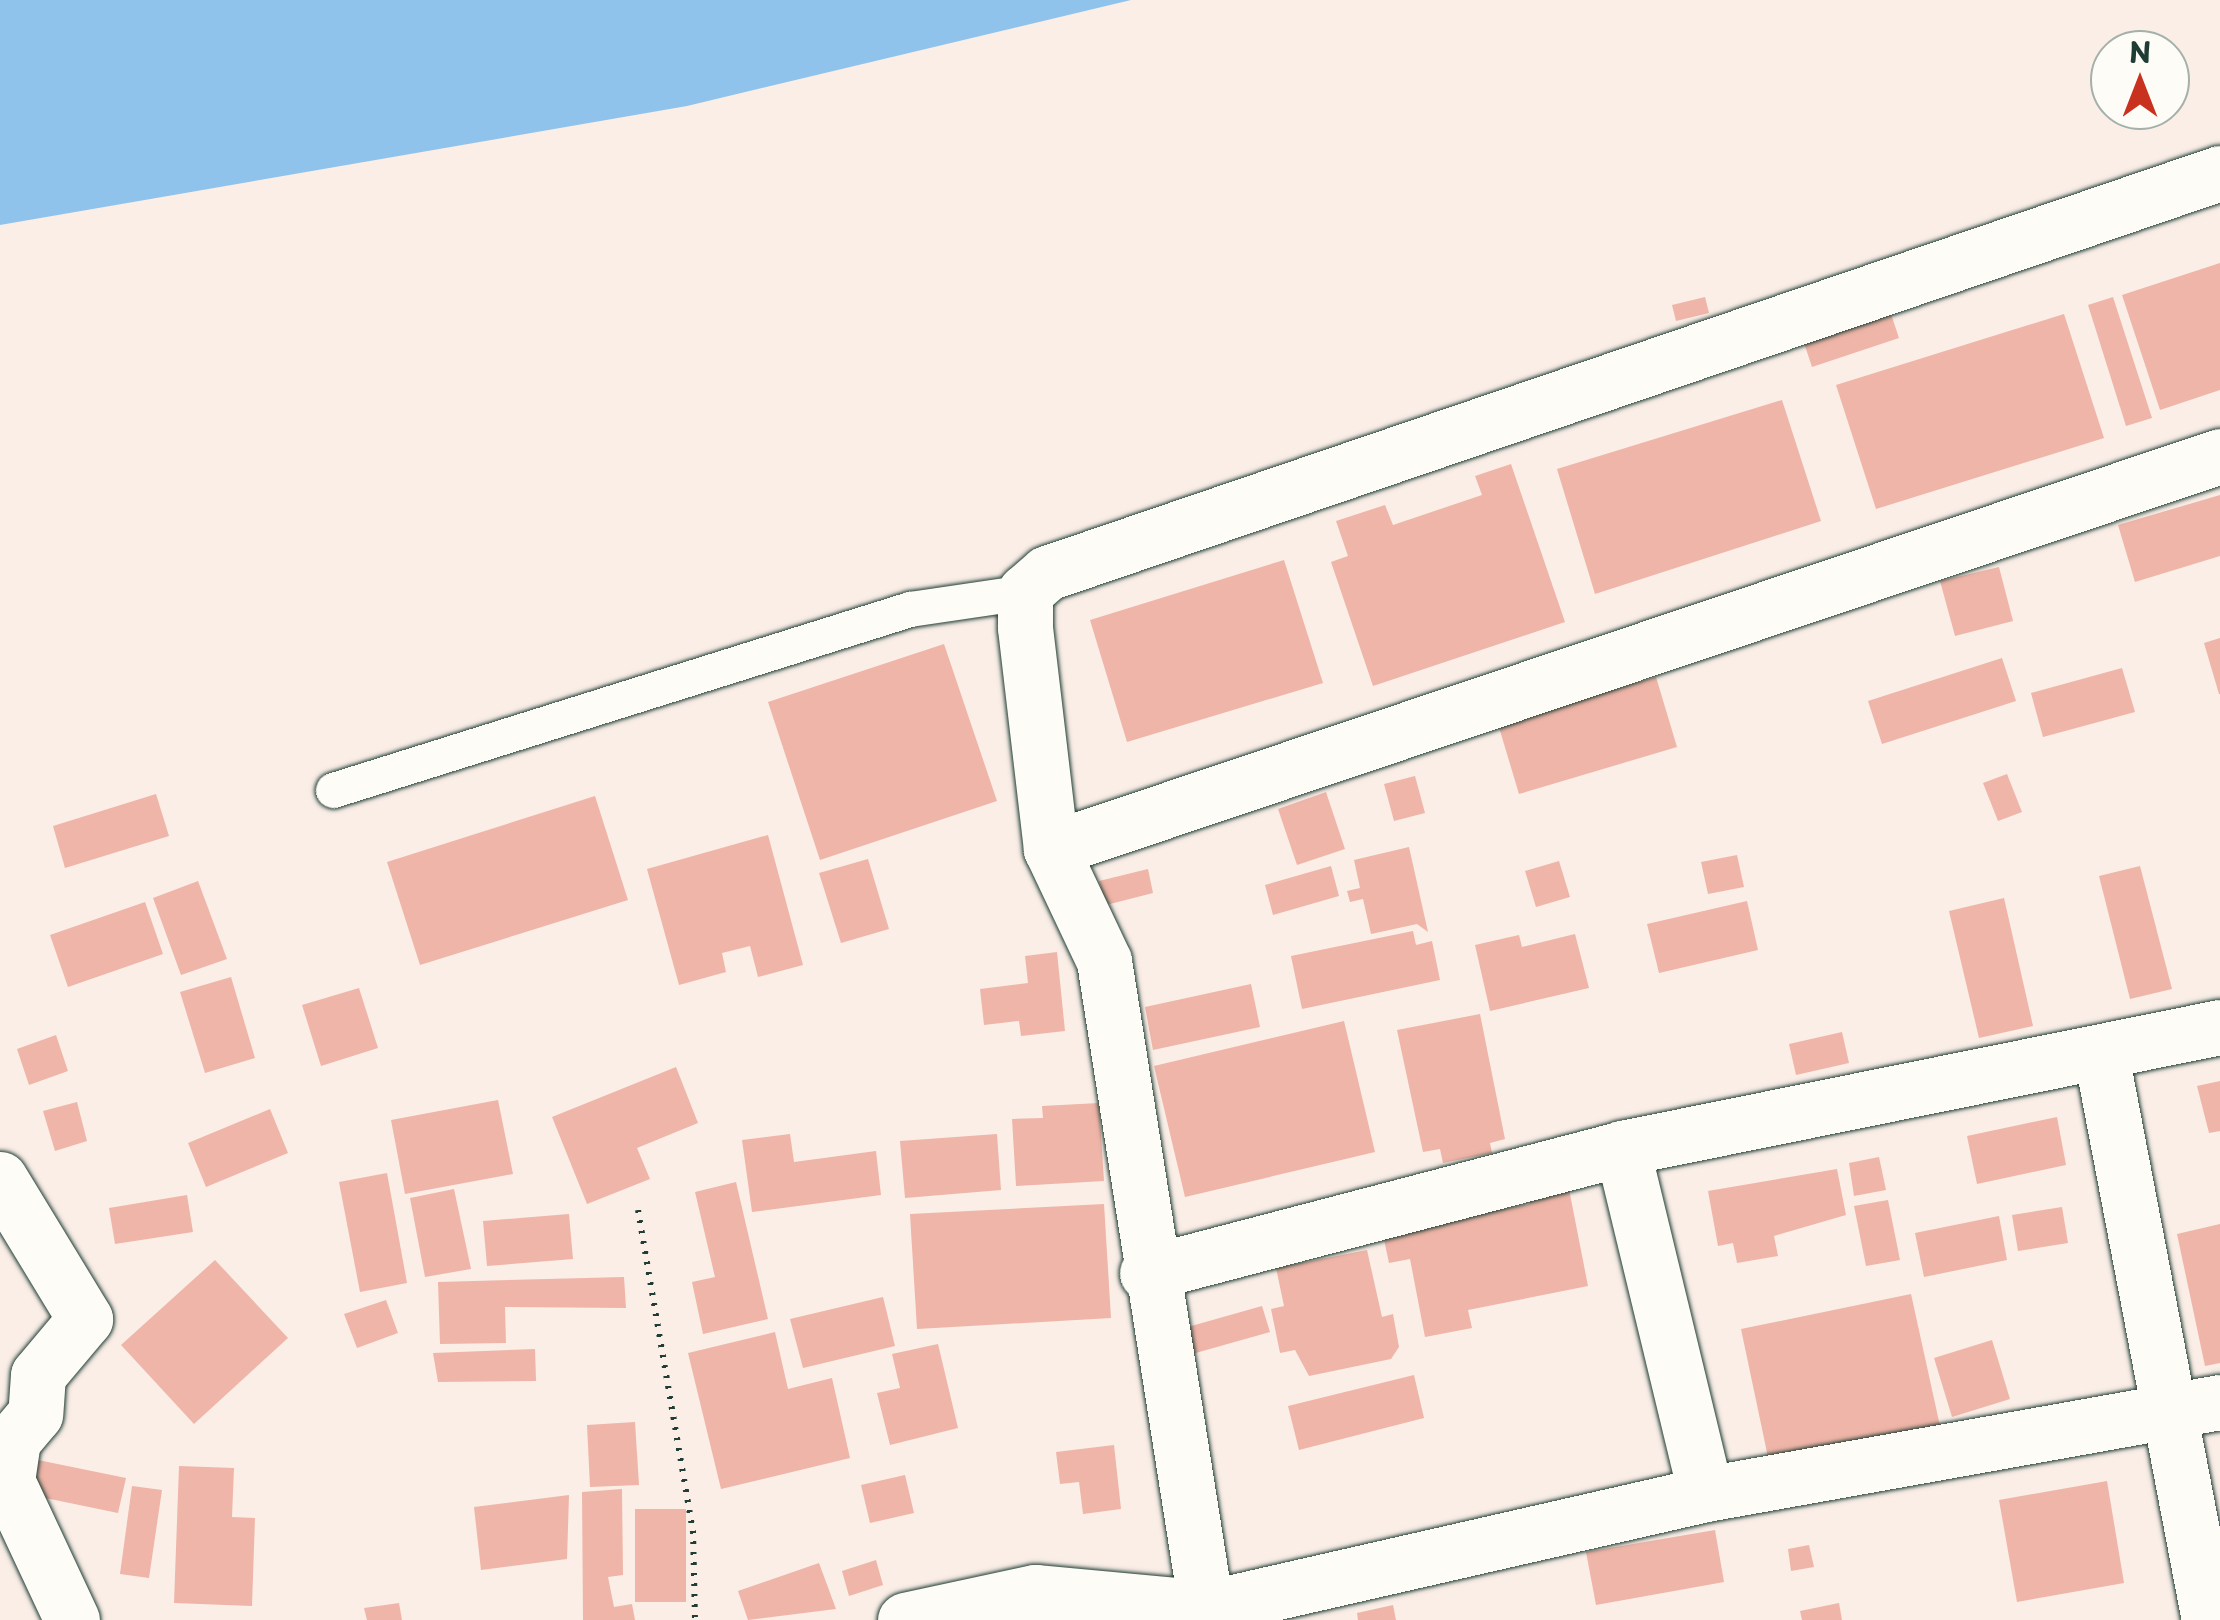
<!DOCTYPE html>
<style>
body{margin:0}
#map{position:relative;width:2220px;height:1620px;overflow:hidden;background:#faeee7;font-family:"Playpen Sans",sans-serif}
div>[style]{position:absolute}
.water>*{inset:0;background:#8fc3ec}
.building>*{inset:0;background:#efb5a8}
.path>*{height:6px;margin-top:-3px;transform-origin:0;background:repeating-linear-gradient(90deg,#1f3d34 0 2.5px,transparent 0 10.5px)}
.roads{filter:drop-shadow(0 0 2px #1f3d34) drop-shadow(0 0 2px #1f3d34)}
.service>*{height:35px;margin:-17.5px;padding:0 17.5px;transform-origin:17.5px;border-radius:17.5px;background:#fdfcf7}
.minor>*{height:55px;margin:-27.5px;padding:0 27.5px;transform-origin:27.5px;border-radius:27.5px;background:#fdfcf7}
span{translate:-50% -50%;white-space:nowrap;text-align:center;line-height:1.15;-webkit-text-stroke:10px #fdfcf7;paint-order:stroke}
.north{position:absolute;left:2090px;top:30px;width:100px;height:100px;box-sizing:border-box;background:#fdfcf7;border:2px solid #a4b0a9;border-radius:50%;rotate:0deg;font-size:28px;font-weight:700;line-height:40px;text-align:center;color:#1f3d34}
.north::after{content:'';display:block;margin:auto;width:35px;height:45px;background:#c8321e;clip-path:polygon(50% 0,100% 100%,50% 72%,0 100%)}
</style>
<div id="map">
<div class="water">
<i style="clip-path:polygon(0 0,1131px 0,687px 106px,0 225px)"></i>
</div>
<div class="building">
<i style="clip-path:polygon(2220px 263px,2220px 390px,2160px 410px,2122px 295px)"></i>
<i style="clip-path:polygon(1885px 296px,1899px 338px,1812px 367px,1798px 325px)"></i>
<i style="clip-path:polygon(1705px 297px,1709px 313px,1676px 321px,1672px 305px)"></i>
<i style="clip-path:polygon(2113px 297px,2152px 418px,2126px 426px,2088px 305px)"></i>
<i style="clip-path:polygon(2064px 314px,2104px 438px,1876px 509px,1836px 385px)"></i>
<i style="clip-path:polygon(1782px 400px,1821px 521px,1595px 594px,1557px 469px)"></i>
<i style="clip-path:polygon(1511px 464px,1565px 622px,1373px 686px,1331px 562px,1348px 556px,1336px 521px,1385px 505px,1393px 525px,1482px 495px,1475px 476px)"></i>
<i style="clip-path:polygon(2220px 495px,2220px 556px,2135px 582px,2118px 525px)"></i>
<i style="clip-path:polygon(1284px 560px,1323px 683px,1127px 742px,1090px 620px)"></i>
<i style="clip-path:polygon(1999px 567px,2013px 621px,1955px 636px,1940px 581px)"></i>
<i style="clip-path:polygon(2220px 638px,2220px 694px,2219px 694px,2204px 643px)"></i>
<i style="clip-path:polygon(944px 644px,997px 801px,820px 860px,768px 702px)"></i>
<i style="clip-path:polygon(2002px 658px,2016px 701px,1882px 744px,1868px 701px)"></i>
<i style="clip-path:polygon(2122px 668px,2135px 712px,2043px 737px,2031px 693px)"></i>
<i style="clip-path:polygon(1656px 677px,1677px 747px,1519px 794px,1498px 724px)"></i>
<i style="clip-path:polygon(2007px 774px,2022px 812px,1998px 821px,1983px 783px)"></i>
<i style="clip-path:polygon(1415px 776px,1425px 813px,1394px 821px,1384px 784px)"></i>
<i style="clip-path:polygon(1326px 792px,1345px 849px,1297px 865px,1278px 809px)"></i>
<i style="clip-path:polygon(156px 794px,169px 836px,65px 868px,53px 826px)"></i>
<i style="clip-path:polygon(595px 796px,628px 900px,420px 965px,387px 862px)"></i>
<i style="clip-path:polygon(768px 835px,803px 965px,758px 977px,750px 946px,722px 953px,726px 972px,679px 985px,647px 869px)"></i>
<i style="clip-path:polygon(1409px 847px,1428px 932px,1417px 924px,1371px 934px,1363px 899px,1350px 902px,1347px 891px,1360px 888px,1354px 860px)"></i>
<i style="clip-path:polygon(1737px 855px,1744px 887px,1708px 894px,1701px 862px)"></i>
<i style="clip-path:polygon(868px 859px,889px 929px,841px 943px,819px 873px)"></i>
<i style="clip-path:polygon(1559px 861px,1570px 897px,1536px 907px,1525px 871px)"></i>
<i style="clip-path:polygon(1331px 866px,1339px 896px,1273px 915px,1265px 885px)"></i>
<i style="clip-path:polygon(2140px 866px,2172px 989px,2130px 999px,2099px 876px)"></i>
<i style="clip-path:polygon(1148px 869px,1153px 893px,1106px 905px,1099px 881px)"></i>
<i style="clip-path:polygon(198px 881px,227px 959px,181px 975px,153px 898px)"></i>
<i style="clip-path:polygon(2004px 898px,2033px 1026px,1979px 1038px,1949px 911px)"></i>
<i style="clip-path:polygon(1747px 901px,1758px 950px,1659px 973px,1647px 924px)"></i>
<i style="clip-path:polygon(145px 902px,163px 954px,68px 987px,50px 935px)"></i>
<i style="clip-path:polygon(1413px 931px,1416px 945px,1432px 941px,1440px 980px,1302px 1009px,1291px 956px)"></i>
<i style="clip-path:polygon(1575px 934px,1589px 988px,1490px 1011px,1475px 945px,1519px 935px,1522px 947px)"></i>
<i style="clip-path:polygon(1057px 952px,1065px 1031px,1021px 1036px,1019px 1021px,984px 1025px,980px 989px,1028px 983px,1025px 956px)"></i>
<i style="clip-path:polygon(231px 977px,255px 1058px,205px 1073px,180px 992px)"></i>
<i style="clip-path:polygon(1251px 984px,1260px 1027px,1153px 1050px,1145px 1007px)"></i>
<i style="clip-path:polygon(359px 988px,378px 1048px,321px 1066px,302px 1005px)"></i>
<i style="clip-path:polygon(1480px 1014px,1505px 1139px,1490px 1143px,1492px 1153px,1443px 1163px,1440px 1149px,1423px 1152px,1397px 1030px)"></i>
<i style="clip-path:polygon(1344px 1021px,1375px 1152px,1185px 1197px,1154px 1066px)"></i>
<i style="clip-path:polygon(1842px 1032px,1849px 1063px,1796px 1075px,1789px 1044px)"></i>
<i style="clip-path:polygon(56px 1035px,68px 1071px,29px 1085px,17px 1049px)"></i>
<i style="clip-path:polygon(676px 1067px,698px 1123px,637px 1148px,650px 1179px,587px 1204px,552px 1117px)"></i>
<i style="clip-path:polygon(2220px 1081px,2220px 1131px,2209px 1133px,2197px 1086px)"></i>
<i style="clip-path:polygon(498px 1100px,513px 1174px,405px 1194px,391px 1120px)"></i>
<i style="clip-path:polygon(77px 1102px,87px 1141px,55px 1151px,43px 1111px)"></i>
<i style="clip-path:polygon(1099px 1103px,1104px 1181px,1016px 1186px,1012px 1119px,1043px 1118px,1042px 1106px)"></i>
<i style="clip-path:polygon(270px 1109px,288px 1153px,206px 1187px,188px 1143px)"></i>
<i style="clip-path:polygon(2057px 1117px,2066px 1165px,1977px 1184px,1967px 1136px)"></i>
<i style="clip-path:polygon(790px 1134px,794px 1162px,876px 1151px,881px 1195px,752px 1212px,742px 1140px)"></i>
<i style="clip-path:polygon(997px 1134px,1001px 1190px,905px 1198px,900px 1141px)"></i>
<i style="clip-path:polygon(1879px 1157px,1886px 1190px,1854px 1196px,1849px 1163px)"></i>
<i style="clip-path:polygon(1837px 1169px,1846px 1215px,1774px 1236px,1778px 1256px,1737px 1263px,1733px 1243px,1718px 1246px,1708px 1191px)"></i>
<i style="clip-path:polygon(387px 1173px,407px 1283px,360px 1292px,339px 1182px)"></i>
<i style="clip-path:polygon(736px 1182px,768px 1319px,703px 1334px,692px 1282px,715px 1277px,695px 1192px)"></i>
<i style="clip-path:polygon(1568px 1184px,1588px 1286px,1468px 1310px,1472px 1328px,1425px 1337px,1410px 1259px,1389px 1263px,1383px 1235px,1497px 1199px,1499px 1210px,1529px 1204px,1526px 1192px)"></i>
<i style="clip-path:polygon(454px 1189px,471px 1269px,425px 1277px,410px 1198px)"></i>
<i style="clip-path:polygon(187px 1195px,193px 1232px,115px 1244px,109px 1208px)"></i>
<i style="clip-path:polygon(1888px 1200px,1900px 1260px,1866px 1266px,1854px 1206px)"></i>
<i style="clip-path:polygon(1104px 1204px,1111px 1318px,917px 1329px,910px 1214px)"></i>
<i style="clip-path:polygon(2062px 1207px,2068px 1243px,2018px 1251px,2012px 1215px)"></i>
<i style="clip-path:polygon(569px 1214px,573px 1259px,487px 1266px,483px 1221px)"></i>
<i style="clip-path:polygon(1999px 1216px,2007px 1260px,1924px 1277px,1915px 1233px)"></i>
<i style="clip-path:polygon(2220px 1224px,2220px 1363px,2205px 1366px,2177px 1234px)"></i>
<i style="clip-path:polygon(1367px 1250px,1382px 1317px,1393px 1314px,1399px 1347px,1391px 1359px,1309px 1376px,1295px 1350px,1280px 1353px,1271px 1309px,1284px 1306px,1276px 1268px)"></i>
<i style="clip-path:polygon(215px 1260px,288px 1338px,194px 1424px,121px 1345px)"></i>
<i style="clip-path:polygon(624px 1277px,626px 1308px,505px 1307px,506px 1343px,440px 1344px,438px 1282px)"></i>
<i style="clip-path:polygon(1911px 1294px,1940px 1426px,1769px 1462px,1741px 1329px)"></i>
<i style="clip-path:polygon(883px 1297px,895px 1346px,803px 1368px,790px 1319px)"></i>
<i style="clip-path:polygon(386px 1300px,398px 1333px,357px 1348px,344px 1314px)"></i>
<i style="clip-path:polygon(1262px 1306px,1270px 1332px,1178px 1358px,1170px 1332px)"></i>
<i style="clip-path:polygon(775px 1332px,788px 1389px,832px 1378px,850px 1458px,721px 1489px,688px 1353px)"></i>
<i style="clip-path:polygon(1992px 1340px,2010px 1399px,1952px 1417px,1934px 1358px)"></i>
<i style="clip-path:polygon(938px 1344px,958px 1428px,890px 1445px,877px 1393px,900px 1388px,892px 1354px)"></i>
<i style="clip-path:polygon(535px 1349px,536px 1381px,438px 1382px,433px 1353px)"></i>
<i style="clip-path:polygon(1414px 1375px,1424px 1418px,1299px 1450px,1288px 1406px)"></i>
<i style="clip-path:polygon(635px 1422px,639px 1485px,590px 1487px,587px 1425px)"></i>
<i style="clip-path:polygon(1114px 1445px,1121px 1509px,1083px 1514px,1079px 1482px,1060px 1484px,1056px 1452px)"></i>
<i style="clip-path:polygon(33px 1459px,126px 1478px,118px 1513px,26px 1494px)"></i>
<i style="clip-path:polygon(179px 1466px,234px 1468px,232px 1517px,255px 1518px,252px 1606px,174px 1603px)"></i>
<i style="clip-path:polygon(905px 1475px,914px 1513px,870px 1523px,861px 1485px)"></i>
<i style="clip-path:polygon(2107px 1481px,2124px 1583px,2017px 1602px,1999px 1500px)"></i>
<i style="clip-path:polygon(132px 1486px,162px 1490px,149px 1578px,120px 1574px)"></i>
<i style="clip-path:polygon(622px 1489px,623px 1575px,608px 1577px,614px 1607px,632px 1604px,635px 1620px,583px 1620px,582px 1492px)"></i>
<i style="clip-path:polygon(569px 1495px,567px 1559px,481px 1570px,474px 1507px)"></i>
<i style="clip-path:polygon(635px 1509px,686px 1509px,686px 1602px,635px 1602px)"></i>
<i style="clip-path:polygon(1715px 1530px,1724px 1582px,1596px 1605px,1586px 1552px)"></i>
<i style="clip-path:polygon(1809px 1545px,1814px 1567px,1791px 1571px,1788px 1549px)"></i>
<i style="clip-path:polygon(876px 1560px,883px 1585px,849px 1596px,842px 1571px)"></i>
<i style="clip-path:polygon(819px 1563px,836px 1609px,748px 1620px,738px 1591px)"></i>
<i style="clip-path:polygon(399px 1603px,402px 1620px,367px 1620px,364px 1608px)"></i>
<i style="clip-path:polygon(1839px 1603px,1842px 1620px,1802px 1620px,1800px 1611px)"></i>
<i style="clip-path:polygon(1393px 1605px,1396px 1620px,1358px 1620px,1357px 1613px)"></i>
</div>
<div class="path">
<i style="left:638px;top:1210px;width:326px;rotate:80.3deg"></i>
<i style="left:693px;top:1531px;width:89px;rotate:88.7deg"></i>
</div>
<div class="roads">
<div class="service">
<i style="left:333px;top:790px;width:605px;rotate:-17.42deg"></i>
<i style="left:910px;top:609px;width:116px;rotate:-8.4deg"></i>
</div>
<div class="minor">
<i style="left:1051px;top:849px;width:224px;rotate:-96.7deg"></i>
<i style="left:1025px;top:627px;width:35px;rotate:-90deg"></i>
<i style="left:1025px;top:592px;width:29px;rotate:-41deg"></i>
<i style="left:1047px;top:573px;width:1239px;rotate:-18.83deg"></i>
<i style="left:2101px;top:1055px;width:575px;rotate:79.18deg"></i>
<i style="left:1622px;top:1148px;width:356px;rotate:76.4deg"></i>
<i style="left:0;top:1179px;width:164px;rotate:58.7deg"></i>
<i style="left:85px;top:1319px;width:73px;rotate:130deg"></i>
<i style="left:38px;top:1375px;width:39px;rotate:94deg"></i>
<i style="left:35px;top:1414px;width:34px;rotate:130deg"></i>
<i style="left:13px;top:1440px;width:41px;rotate:98.3deg"></i>
<i style="left:7px;top:1481px;width:153px;rotate:64.9deg"></i>
<i style="left:1147px;top:1273px;width:491px;rotate:-14.7deg"></i>
<i style="left:1622px;top:1148px;width:610px;rotate:-11.44deg"></i>
<i style="left:905px;top:1620px;width:133px;rotate:-12.2deg"></i>
<i style="left:1035px;top:1592px;width:173px;rotate:5.3deg"></i>
<i style="left:1207px;top:1608px;width:512px;rotate:-12.87deg"></i>
<i style="left:1706px;top:1494px;width:522px;rotate:-10.15deg"></i>
<i style="left:1208px;top:1620px;width:667px;rotate:-98.97deg"></i>
<i style="left:1104px;top:961px;width:124px;rotate:-115.3deg"></i>
<i style="left:1051px;top:849px;width:1233px;rotate:-18.58deg"></i>
</div>
</div>
<div class="north">N</div>
</div>
